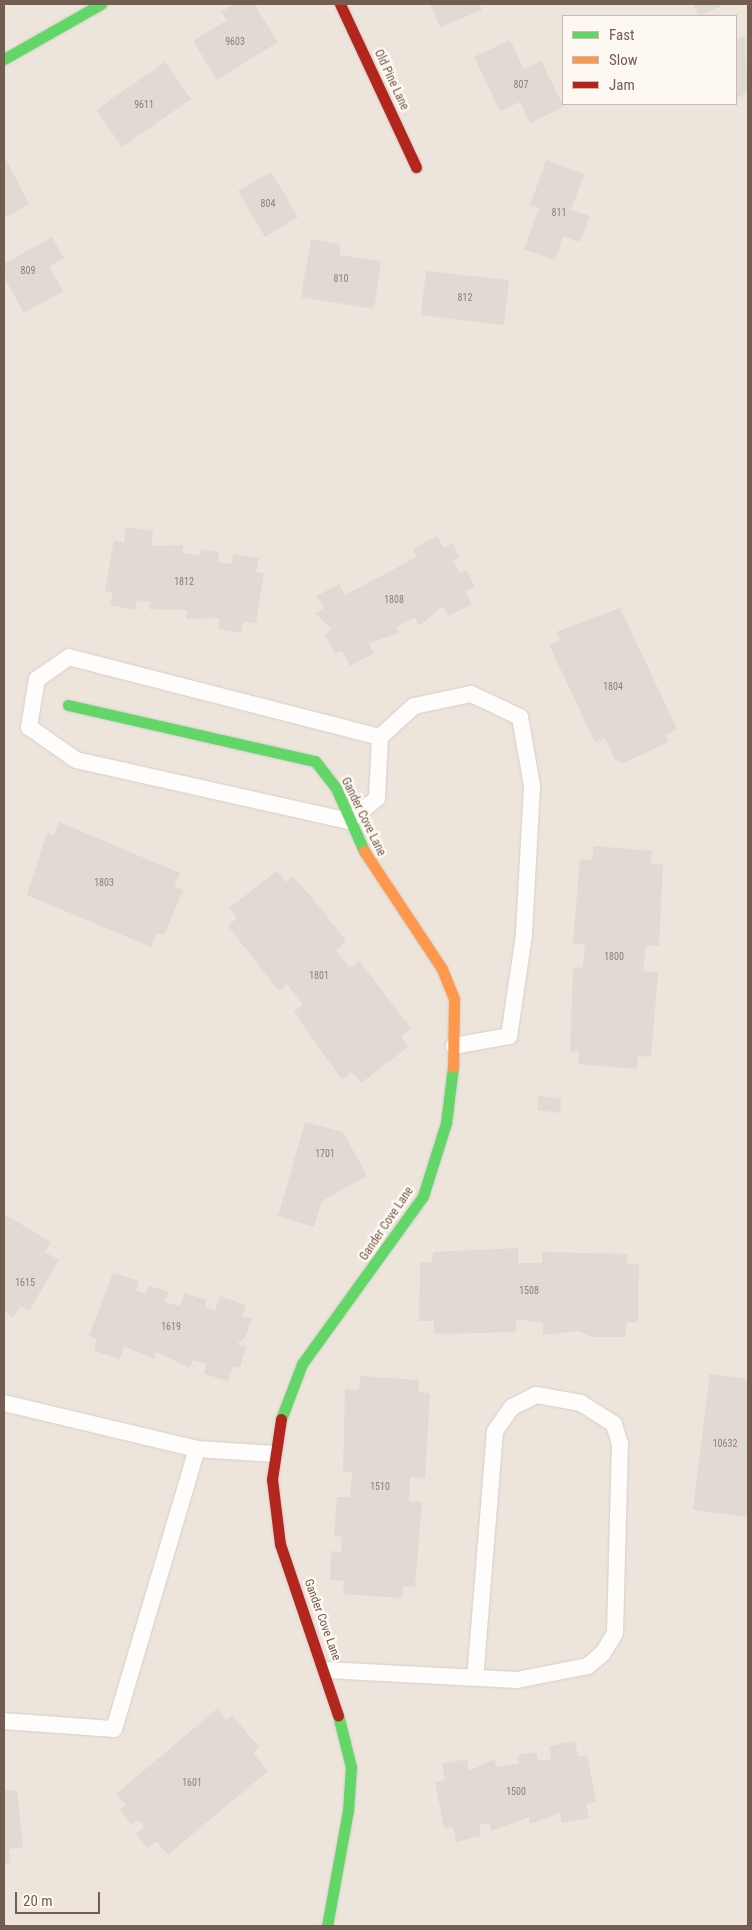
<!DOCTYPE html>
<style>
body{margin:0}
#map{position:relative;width:752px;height:1930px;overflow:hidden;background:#f6f3ee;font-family:"Roboto Condensed",sans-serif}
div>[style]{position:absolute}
.residential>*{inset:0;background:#ede5db}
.building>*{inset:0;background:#e0d9d4}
.roads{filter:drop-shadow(0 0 1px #d4cfcb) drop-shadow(0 0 1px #d4cfcb)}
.lane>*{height:16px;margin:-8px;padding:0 8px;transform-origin:8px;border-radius:8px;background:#fefdfc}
.fast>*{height:11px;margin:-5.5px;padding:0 5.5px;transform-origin:5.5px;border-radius:5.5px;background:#63d668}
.slow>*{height:11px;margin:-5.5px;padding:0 5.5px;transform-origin:5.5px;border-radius:5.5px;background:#ff974d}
.jam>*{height:11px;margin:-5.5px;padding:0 5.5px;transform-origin:5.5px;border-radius:5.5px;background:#b3261e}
span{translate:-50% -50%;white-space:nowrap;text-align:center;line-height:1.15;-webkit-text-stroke:5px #fdf8f1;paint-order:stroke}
.number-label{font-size:10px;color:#917f74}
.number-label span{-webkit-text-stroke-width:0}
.street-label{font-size:12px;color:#735d50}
.frame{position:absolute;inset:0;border:5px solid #735d50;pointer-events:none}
.legend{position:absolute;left:562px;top:15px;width:175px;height:90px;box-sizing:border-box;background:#fdf8f1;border:1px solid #c6bab1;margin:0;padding:6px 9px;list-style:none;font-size:15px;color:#735d50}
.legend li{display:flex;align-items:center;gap:10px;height:25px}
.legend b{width:25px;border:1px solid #c6bab1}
.scale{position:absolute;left:15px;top:1892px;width:85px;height:22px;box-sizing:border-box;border:2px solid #735d50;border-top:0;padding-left:6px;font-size:15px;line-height:18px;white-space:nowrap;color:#735d50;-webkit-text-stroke:4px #fdf8f1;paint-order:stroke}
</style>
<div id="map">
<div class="residential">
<i style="clip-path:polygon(evenodd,4px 4px,748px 4px,748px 1926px,4px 1926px,4px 4px,563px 16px,736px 16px,736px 104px,563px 104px,563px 16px)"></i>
</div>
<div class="building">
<i style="clip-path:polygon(235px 4px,254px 4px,278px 42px,217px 80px,193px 41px,227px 20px,221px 12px)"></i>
<i style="clip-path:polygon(430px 4px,480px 4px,482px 10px,440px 27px)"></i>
<i style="clip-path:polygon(693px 4px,726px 4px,699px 16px)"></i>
<i style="clip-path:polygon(745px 35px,748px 92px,737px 98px,736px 40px)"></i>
<i style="clip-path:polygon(510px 40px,524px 69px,541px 61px,564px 107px,530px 123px,520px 102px,500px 111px,474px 57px)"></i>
<i style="clip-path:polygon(165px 62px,191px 99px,122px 147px,96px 110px)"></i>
<i style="clip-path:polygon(4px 156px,29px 204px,4px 218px)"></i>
<i style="clip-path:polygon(546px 160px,584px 174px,571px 210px,590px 216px,580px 242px,563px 236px,555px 260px,524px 249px,539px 208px,530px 205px)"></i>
<i style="clip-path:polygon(271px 172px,298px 217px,265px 237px,238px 191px)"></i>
<i style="clip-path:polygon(52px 237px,64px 258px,49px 266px,63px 291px,24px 313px,4px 277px,4px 264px)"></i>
<i style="clip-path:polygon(311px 239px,340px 244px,340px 255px,381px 261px,374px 309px,301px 297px)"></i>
<i style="clip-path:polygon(426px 271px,509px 280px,504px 325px,421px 315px)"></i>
<i style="clip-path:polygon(126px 527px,153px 531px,151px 546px,183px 545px,182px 553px,199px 556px,201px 549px,219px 552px,218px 562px,232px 564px,233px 554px,259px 558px,256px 572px,264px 573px,256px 623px,243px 622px,241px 633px,218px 629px,220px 618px,186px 619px,188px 610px,149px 609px,150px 602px,137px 600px,135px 610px,110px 605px,113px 592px,105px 591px,114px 540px,124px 543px)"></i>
<i style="clip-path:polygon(437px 536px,444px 548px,453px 543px,460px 557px,453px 561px,460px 573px,466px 570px,475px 587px,465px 591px,472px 604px,449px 616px,443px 606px,419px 626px,415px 617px,396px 627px,399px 633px,369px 643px,374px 653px,350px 666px,342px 651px,335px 654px,325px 635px,331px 629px,315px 613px,324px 609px,317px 596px,339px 584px,345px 595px,417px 557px,413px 549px)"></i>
<i style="clip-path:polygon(620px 608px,677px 729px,665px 735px,669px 742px,623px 763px,615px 760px,605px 738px,595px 742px,549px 645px,560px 640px,556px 632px)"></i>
<i style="clip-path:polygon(59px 822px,180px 873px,174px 886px,183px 890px,164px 935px,157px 933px,151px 947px,27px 895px,47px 833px,54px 835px)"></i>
<i style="clip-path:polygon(594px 846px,652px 851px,651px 863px,663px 864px,659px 946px,646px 945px,643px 971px,658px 972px,651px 1057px,638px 1056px,637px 1069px,578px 1064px,579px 1052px,570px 1051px,573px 967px,583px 968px,585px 944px,573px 943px,580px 859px,592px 860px)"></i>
<i style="clip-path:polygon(277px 871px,286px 882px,293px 876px,323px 911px,346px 941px,336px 950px,350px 968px,359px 961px,411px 1028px,401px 1037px,408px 1047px,361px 1083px,352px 1072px,342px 1080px,294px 1012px,303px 1004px,287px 984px,279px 991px,228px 926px,237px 918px,229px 908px)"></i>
<i style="clip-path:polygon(539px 1096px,561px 1099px,560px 1113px,537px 1110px)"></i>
<i style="clip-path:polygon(305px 1122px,343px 1132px,367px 1176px,322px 1201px,314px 1227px,278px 1216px)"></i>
<i style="clip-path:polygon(4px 1214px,51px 1242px,45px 1252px,59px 1260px,29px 1311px,20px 1306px,13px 1317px,4px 1311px)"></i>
<i style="clip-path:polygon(518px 1248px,518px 1263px,542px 1263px,542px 1252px,627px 1254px,627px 1264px,639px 1264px,638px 1322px,626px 1322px,625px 1337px,592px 1337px,579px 1331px,543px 1335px,543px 1323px,516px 1319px,516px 1332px,434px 1334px,434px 1321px,419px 1321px,420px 1263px,432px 1262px,433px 1252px)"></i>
<i style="clip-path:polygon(113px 1273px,139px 1281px,136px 1291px,146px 1294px,149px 1286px,169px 1292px,165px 1302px,180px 1306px,184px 1293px,207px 1300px,205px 1307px,215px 1311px,220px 1296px,246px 1305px,242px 1316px,252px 1319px,245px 1338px,237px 1344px,246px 1347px,240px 1368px,233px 1366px,228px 1381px,204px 1374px,206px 1364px,193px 1360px,190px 1368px,156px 1352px,154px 1359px,124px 1346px,120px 1359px,94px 1351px,97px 1338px,89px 1336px)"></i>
<i style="clip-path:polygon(710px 1374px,748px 1379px,748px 1517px,693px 1510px)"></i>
<i style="clip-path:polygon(360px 1376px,419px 1380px,418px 1392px,430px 1393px,425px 1478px,410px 1477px,409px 1501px,422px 1502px,415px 1587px,403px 1586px,402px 1598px,343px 1594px,344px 1581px,330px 1580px,331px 1551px,341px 1552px,342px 1537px,334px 1536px,337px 1497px,350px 1497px,352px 1472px,343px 1472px,345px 1389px,359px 1390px)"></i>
<i style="clip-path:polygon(217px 1709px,226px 1720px,232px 1715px,259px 1747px,253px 1753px,268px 1771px,168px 1855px,156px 1841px,148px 1848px,136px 1834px,144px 1827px,138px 1820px,132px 1825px,120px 1810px,126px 1805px,116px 1794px)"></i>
<i style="clip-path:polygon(575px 1741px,578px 1757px,587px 1755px,596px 1802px,586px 1804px,589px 1818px,562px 1823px,560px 1813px,530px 1824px,529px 1817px,491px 1831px,489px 1823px,479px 1825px,481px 1836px,456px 1842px,453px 1827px,444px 1828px,435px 1782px,445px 1780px,442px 1764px,467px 1759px,469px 1771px,495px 1759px,496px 1767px,519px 1763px,518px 1755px,536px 1752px,538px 1761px,551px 1759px,549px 1746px)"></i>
<i style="clip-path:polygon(17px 1790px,23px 1847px,9px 1849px,11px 1863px,4px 1864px,4px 1791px)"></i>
</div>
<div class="roads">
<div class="lane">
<i style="left:380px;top:737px;width:321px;rotate:-165.6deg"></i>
<i style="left:69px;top:657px;width:39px;rotate:145deg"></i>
<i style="left:37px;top:679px;width:49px;rotate:99.5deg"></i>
<i style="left:29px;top:727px;width:57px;rotate:35.1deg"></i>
<i style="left:76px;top:760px;width:280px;rotate:12.6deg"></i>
<i style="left:349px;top:821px;width:36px;rotate:-39deg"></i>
<i style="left:377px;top:798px;width:61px;rotate:-87.2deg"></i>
<i style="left:380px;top:737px;width:46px;rotate:-42.4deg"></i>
<i style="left:414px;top:706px;width:58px;rotate:-11.9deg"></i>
<i style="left:471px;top:694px;width:54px;rotate:25.1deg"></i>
<i style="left:520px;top:717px;width:70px;rotate:80.1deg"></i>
<i style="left:532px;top:786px;width:149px;rotate:93.1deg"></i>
<i style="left:524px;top:935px;width:102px;rotate:98.4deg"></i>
<i style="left:509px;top:1036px;width:56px;rotate:169.7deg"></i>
<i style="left:4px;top:1403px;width:198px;rotate:13.4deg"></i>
<i style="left:197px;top:1449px;width:77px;rotate:3.7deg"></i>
<i style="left:326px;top:1670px;width:191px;rotate:3deg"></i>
<i style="left:517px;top:1680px;width:72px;rotate:-11.2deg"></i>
<i style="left:588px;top:1666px;width:20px;rotate:-41deg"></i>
<i style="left:603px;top:1653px;width:23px;rotate:-59deg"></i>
<i style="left:615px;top:1633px;width:189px;rotate:-88.5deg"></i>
<i style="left:620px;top:1444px;width:21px;rotate:-107deg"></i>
<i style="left:614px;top:1424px;width:39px;rotate:-148deg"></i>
<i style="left:581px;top:1403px;width:46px;rotate:-169.9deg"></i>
<i style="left:536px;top:1395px;width:27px;rotate:153deg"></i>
<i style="left:512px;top:1407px;width:29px;rotate:125deg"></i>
<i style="left:495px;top:1431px;width:247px;rotate:94.6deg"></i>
<i style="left:4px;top:1721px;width:110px;rotate:4.2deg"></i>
<i style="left:114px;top:1729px;width:292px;rotate:-73.5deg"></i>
</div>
<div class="fast">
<i style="left:4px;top:59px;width:112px;rotate:-29.6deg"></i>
<i style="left:68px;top:705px;width:253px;rotate:12.8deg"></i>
<i style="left:315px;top:761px;width:34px;rotate:52deg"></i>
<i style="left:336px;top:788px;width:69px;rotate:66deg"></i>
<i style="left:281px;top:1419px;width:59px;rotate:-69.1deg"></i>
<i style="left:302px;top:1364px;width:207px;rotate:-54.2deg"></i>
<i style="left:423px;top:1196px;width:77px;rotate:-72.5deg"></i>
<i style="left:446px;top:1123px;width:56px;rotate:-82.9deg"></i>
<i style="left:327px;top:1926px;width:117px;rotate:-79.7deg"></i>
<i style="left:348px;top:1811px;width:44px;rotate:-86.1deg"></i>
<i style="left:351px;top:1767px;width:54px;rotate:-104deg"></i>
</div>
<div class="slow">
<i style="left:364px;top:851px;width:141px;rotate:56.5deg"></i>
<i style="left:442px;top:969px;width:32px;rotate:68deg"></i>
<i style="left:454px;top:999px;width:68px;rotate:90.8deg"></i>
</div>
<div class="jam">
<i style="left:340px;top:4px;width:180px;rotate:65deg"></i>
<i style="left:281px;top:1419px;width:61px;rotate:98.5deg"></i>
<i style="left:272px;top:1479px;width:65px;rotate:83deg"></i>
<i style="left:280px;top:1544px;width:181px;rotate:71.3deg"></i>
</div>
</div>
<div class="number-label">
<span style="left:235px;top:42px">9603</span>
<span style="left:521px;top:85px">807</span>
<span style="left:144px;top:105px">9611</span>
<span style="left:268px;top:204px">804</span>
<span style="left:559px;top:213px">811</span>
<span style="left:28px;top:271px">809</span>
<span style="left:341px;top:279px">810</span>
<span style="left:465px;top:298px">812</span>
<span style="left:184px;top:582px">1812</span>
<span style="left:394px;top:600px">1808</span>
<span style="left:613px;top:687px">1804</span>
<span style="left:104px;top:883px">1803</span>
<span style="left:614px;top:957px">1800</span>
<span style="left:319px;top:976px">1801</span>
<span style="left:325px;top:1154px">1701</span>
<span style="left:25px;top:1283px">1615</span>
<span style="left:529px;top:1291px">1508</span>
<span style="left:171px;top:1327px">1619</span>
<span style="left:725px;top:1444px">10632</span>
<span style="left:380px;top:1487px">1510</span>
<span style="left:192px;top:1783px">1601</span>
<span style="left:516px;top:1792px">1500</span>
</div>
<div class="street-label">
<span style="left:391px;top:80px;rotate:65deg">Old Pine Lane</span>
<span style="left:363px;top:817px;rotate:64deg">Gander Cove Lane</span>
<span style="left:387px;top:1224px;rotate:-56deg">Gander Cove Lane</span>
<span style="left:322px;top:1620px;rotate:70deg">Gander Cove Lane</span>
</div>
<div class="frame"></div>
<ul class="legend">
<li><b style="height:6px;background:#63d668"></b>Fast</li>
<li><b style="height:6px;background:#ff974d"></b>Slow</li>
<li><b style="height:6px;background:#b3261e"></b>Jam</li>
</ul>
<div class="scale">20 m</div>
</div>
